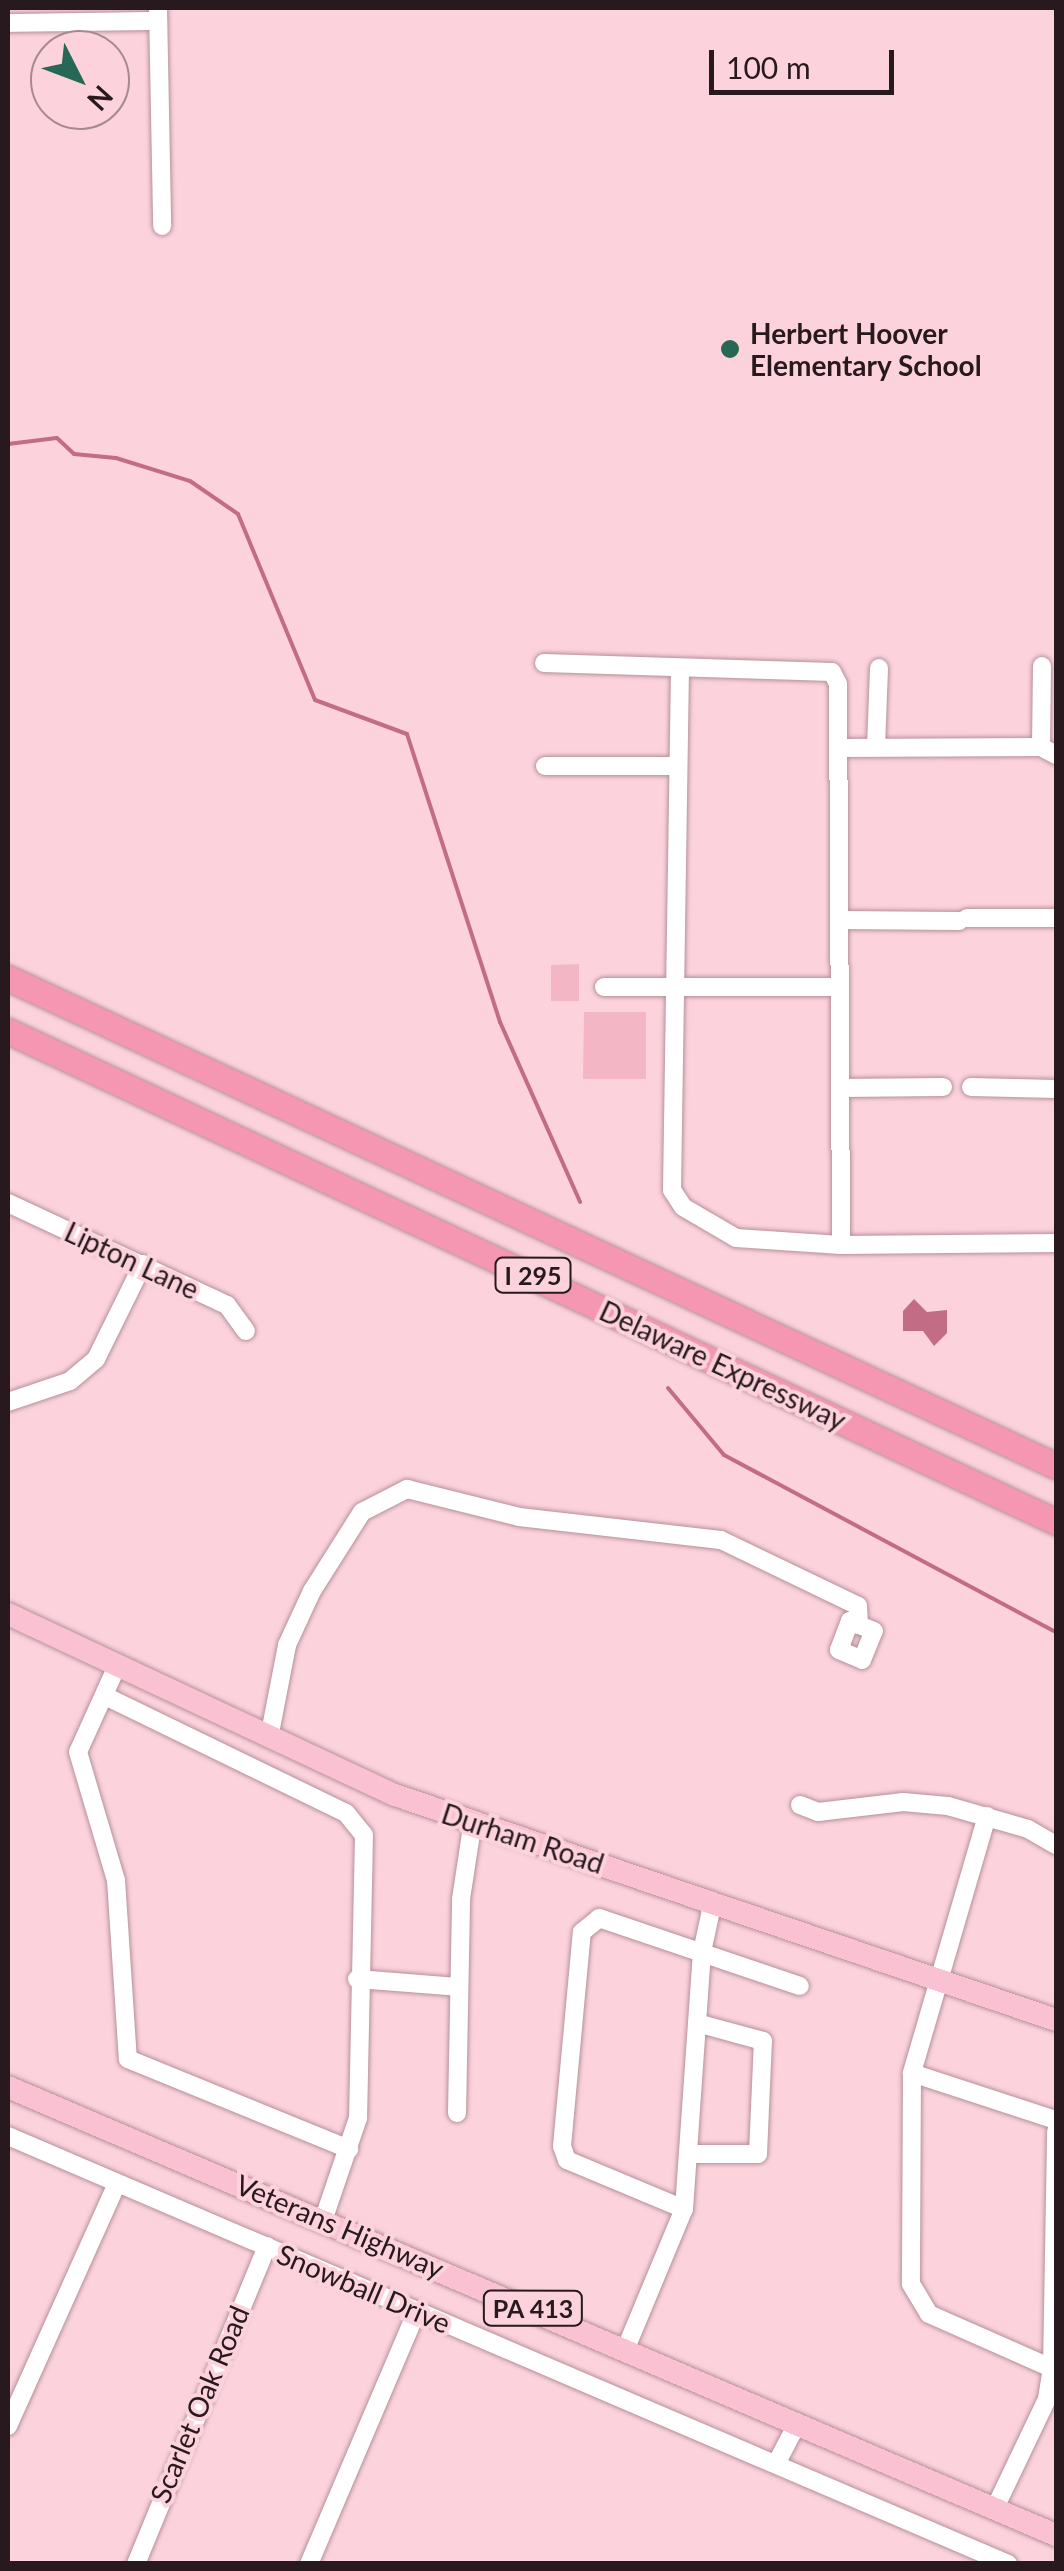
<!DOCTYPE html>
<style>
body{margin:0}
#map{position:relative;width:1064px;height:2571px;overflow:hidden;background:#fcd3dd;font-family:Lato,sans-serif}
div>[style]{position:absolute}
.green>*{inset:0;background:#f2b6c5}
.water>*{inset:0;background:#c26c85}
.stream>*{height:4px;margin:-2px;padding:0 2px;transform-origin:2px;border-radius:2px;background:#c26c85}
.roads{filter:drop-shadow(0 0 2px #b6909a) drop-shadow(0 0 2px #b6909a)}
.minor>*{height:18px;margin:-9px;padding:0 9px;transform-origin:9px;border-radius:9px;background:#fff}
.major>*{height:22px;margin:-11px;padding:0 11px;transform-origin:11px;border-radius:11px;background:#f9c1d1}
.highway>*{height:25px;margin:-12.5px;padding:0 12.5px;transform-origin:12.5px;border-radius:12.5px;background:#f597b2}
.dots>*{width:28px;height:28px;translate:-50% -50%;box-sizing:border-box;border:5px solid #fcd3dd;border-radius:50%}
span{translate:-50% -50%;white-space:nowrap;text-align:center;line-height:1.15;-webkit-text-stroke:8px #fcd3dd;paint-order:stroke}
.shield-label span{padding:2px 8px;background:#fcd3dd;border:2px solid;border-radius:8px;-webkit-text-stroke-width:0}
.shield-label{font-size:25px;color:#27191d;font-weight:700}
.poi-label{font-size:28px;color:#27191d;font-weight:700}
.left{translate:0 -50%;text-align:left}
.street-label{font-size:28px;color:#27191d}
.frame{position:absolute;inset:0;border:10px solid #27191d;pointer-events:none}
.north{position:absolute;left:30px;top:30px;width:100px;height:100px;box-sizing:border-box;background:#fcd3dd;border:2px solid #a78990;border-radius:50%;rotate:132deg;font-size:28px;font-weight:700;line-height:40px;text-align:center;color:#27191d}
.north::after{content:'';display:block;margin:auto;width:35px;height:45px;background:#266756;clip-path:polygon(50% 0,100% 100%,50% 72%,0 100%)}
.scale{position:absolute;left:709px;top:50px;width:185px;height:45px;box-sizing:border-box;border:5px solid #27191d;border-top:0;padding-left:12px;font-size:30px;line-height:35px;white-space:nowrap;color:#27191d;-webkit-text-stroke:8px #fcd3dd;paint-order:stroke}
</style>
<div id="map">
<div class="green">
<i style="clip-path:polygon(579px 964px,579px 1001px,551px 1001px,551px 965px)"></i>
<i style="clip-path:polygon(584px 1012px,646px 1012px,646px 1079px,583px 1079px)"></i>
</div>
<div class="water">
<i style="clip-path:polygon(914px 1299px,927px 1312px,947px 1310px,947px 1333px,934px 1346px,923px 1331px,903px 1331px,903px 1311px)"></i>
</div>
<div class="stream">
<i style="left:8px;top:444px;width:49px;rotate:-7deg"></i>
<i style="left:57px;top:438px;width:23px;rotate:43deg"></i>
<i style="left:74px;top:454px;width:42px;rotate:5.4deg"></i>
<i style="left:116px;top:458px;width:77px;rotate:17.3deg"></i>
<i style="left:190px;top:481px;width:58px;rotate:34.5deg"></i>
<i style="left:238px;top:514px;width:201px;rotate:67.5deg"></i>
<i style="left:315px;top:700px;width:98px;rotate:20.3deg"></i>
<i style="left:407px;top:734px;width:303px;rotate:72.1deg"></i>
<i style="left:500px;top:1022px;width:197px;rotate:66deg"></i>
<i style="left:668px;top:1388px;width:87px;rotate:50.1deg"></i>
<i style="left:724px;top:1455px;width:376px;rotate:28.1deg"></i>
</div>
<div class="roads">
<div class="minor">
<i style="left:158px;top:8px;width:218px;rotate:88.9deg"></i>
<i style="left:8px;top:23px;width:150px;rotate:-0.8deg"></i>
<i style="left:544px;top:663px;width:288px;rotate:1.8deg"></i>
<i style="left:832px;top:672px;width:13px;rotate:63deg"></i>
<i style="left:838px;top:684px;width:561px;rotate:89.69deg"></i>
<i style="left:680px;top:669px;width:521px;rotate:90.88deg"></i>
<i style="left:672px;top:1190px;width:20px;rotate:57deg"></i>
<i style="left:683px;top:1207px;width:61px;rotate:30.3deg"></i>
<i style="left:736px;top:1238px;width:105px;rotate:3.8deg"></i>
<i style="left:841px;top:1245px;width:215px;rotate:-0.5deg"></i>
<i style="left:876px;top:747px;width:79px;rotate:-87.8deg"></i>
<i style="left:1041px;top:747px;width:81px;rotate:-89.3deg"></i>
<i style="left:839px;top:748px;width:202px;rotate:-0.3deg"></i>
<i style="left:1041px;top:747px;width:17px;rotate:28deg"></i>
<i style="left:545px;top:766px;width:130px"></i>
<i style="left:967px;top:918px;width:89px"></i>
<i style="left:839px;top:920px;width:120px;rotate:0.5deg"></i>
<i style="left:604px;top:987px;width:234px"></i>
<i style="left:971px;top:1087px;width:85px;rotate:1.3deg"></i>
<i style="left:840px;top:1088px;width:103px;rotate:-0.6deg"></i>
<i style="left:8px;top:1203px;width:242px;rotate:25deg"></i>
<i style="left:227px;top:1305px;width:32px;rotate:54deg"></i>
<i style="left:8px;top:1402px;width:65px;rotate:-18.7deg"></i>
<i style="left:70px;top:1381px;width:34px;rotate:-40deg"></i>
<i style="left:96px;top:1359px;width:106px;rotate:-63.7deg"></i>
<i style="left:117px;top:1666px;width:94px;rotate:114.4deg"></i>
<i style="left:78px;top:1752px;width:134px;rotate:73.5deg"></i>
<i style="left:116px;top:1880px;width:179px;rotate:86.2deg"></i>
<i style="left:128px;top:2059px;width:239px;rotate:22.2deg"></i>
<i style="left:105px;top:1696px;width:268px;rotate:25.9deg"></i>
<i style="left:346px;top:1813px;width:28px;rotate:51deg"></i>
<i style="left:364px;top:1835px;width:283px;rotate:91.2deg"></i>
<i style="left:358px;top:2118px;width:106px;rotate:108.8deg"></i>
<i style="left:269px;top:1738px;width:95px;rotate:-79deg"></i>
<i style="left:287px;top:1645px;width:60px;rotate:-65.2deg"></i>
<i style="left:312px;top:1591px;width:93px;rotate:-57.7deg"></i>
<i style="left:362px;top:1512px;width:51px;rotate:-27.1deg"></i>
<i style="left:407px;top:1489px;width:115px;rotate:14deg"></i>
<i style="left:519px;top:1517px;width:203px;rotate:6.5deg"></i>
<i style="left:721px;top:1540px;width:152px;rotate:25.7deg"></i>
<i style="left:858px;top:1606px;width:19px;rotate:87deg"></i>
<i style="left:859px;top:1625px;width:10px;rotate:-156deg"></i>
<i style="left:850px;top:1621px;width:31px;rotate:111deg"></i>
<i style="left:839px;top:1650px;width:25px;rotate:23deg"></i>
<i style="left:862px;top:1660px;width:31px;rotate:-68deg"></i>
<i style="left:874px;top:1631px;width:16px;rotate:-158deg"></i>
<i style="left:800px;top:1805px;width:19px;rotate:21deg"></i>
<i style="left:818px;top:1812px;width:86px;rotate:-6.7deg"></i>
<i style="left:903px;top:1802px;width:45px;rotate:5.1deg"></i>
<i style="left:948px;top:1806px;width:83px;rotate:16deg"></i>
<i style="left:1028px;top:1829px;width:32px;rotate:30deg"></i>
<i style="left:987px;top:1816px;width:268px;rotate:106.3deg"></i>
<i style="left:912px;top:2073px;width:211px;rotate:90.3deg"></i>
<i style="left:911px;top:2284px;width:35px;rotate:59deg"></i>
<i style="left:929px;top:2314px;width:139px;rotate:23.8deg"></i>
<i style="left:357px;top:1979px;width:101px;rotate:4.5deg"></i>
<i style="left:912px;top:2073px;width:151px;rotate:18.1deg"></i>
<i style="left:457px;top:2113px;width:214px;rotate:-88.9deg"></i>
<i style="left:461px;top:1899px;width:79px;rotate:-81.3deg"></i>
<i style="left:8px;top:2136px;width:1088px;rotate:23.17deg"></i>
<i style="left:688px;top:2154px;width:70px"></i>
<i style="left:758px;top:2154px;width:113px;rotate:-87.5deg"></i>
<i style="left:763px;top:2041px;width:68px;rotate:-164.7deg"></i>
<i style="left:684px;top:2209px;width:127px;rotate:-157.3deg"></i>
<i style="left:567px;top:2160px;width:15px;rotate:-110deg"></i>
<i style="left:562px;top:2146px;width:215px;rotate:-84.7deg"></i>
<i style="left:582px;top:1932px;width:22px;rotate:-39deg"></i>
<i style="left:599px;top:1918px;width:212px;rotate:18.7deg"></i>
<i style="left:626px;top:2348px;width:151px;rotate:-67.4deg"></i>
<i style="left:684px;top:2209px;width:258px;rotate:-86deg"></i>
<i style="left:702px;top:1952px;width:52px;rotate:-77.8deg"></i>
<i style="left:8px;top:2426px;width:266px;rotate:-65.8deg"></i>
<i style="left:776px;top:2464px;width:45px;rotate:-62.3deg"></i>
<i style="left:995px;top:2508px;width:121px;rotate:-64.5deg"></i>
<i style="left:1047px;top:2399px;width:31px;rotate:-81deg"></i>
<i style="left:1052px;top:2368px;width:237px;rotate:-89deg"></i>
<i style="left:136px;top:2564px;width:344px;rotate:-67.6deg"></i>
<i style="left:309px;top:2564px;width:275px;rotate:-66.9deg"></i>
</div>
<div class="major">
<i style="left:8px;top:1614px;width:427px;rotate:25.1deg"></i>
<i style="left:395px;top:1795px;width:698px;rotate:18.8deg"></i>
<i style="left:8px;top:2087px;width:1140px;rotate:23.15deg"></i>
</div>
<div class="highway">
<i style="left:8px;top:978px;width:1156px;rotate:24.97deg"></i>
<i style="left:8px;top:1031px;width:1157px;rotate:25.1deg"></i>
</div>
</div>
<div class="dots">
<i style="left:730px;top:349px;background:#266756"></i>
</div>
<div class="shield-label">
<span style="left:533px;top:1275px">I 295</span>
<span style="left:533px;top:2308px">PA 413</span>
</div>
<div class="poi-label">
<span class="left" style="left:750px;top:349px">Herbert Hoover<br>Elementary School</span>
</div>
<div class="street-label">
<span style="left:132px;top:1260px;rotate:25deg">Lipton Lane</span>
<span style="left:723px;top:1365px;rotate:25deg">Delaware Expressway</span>
<span style="left:523px;top:1838px;rotate:18deg">Durham Road</span>
<span style="left:340px;top:2226px;rotate:23deg">Veterans Highway</span>
<span style="left:364px;top:2288px;rotate:23deg">Snowball Drive</span>
<span style="left:199px;top:2404px;rotate:-67deg">Scarlet Oak Road</span>
</div>
<div class="frame"></div>
<div class="north">N</div>
<div class="scale">100 m</div>
</div>
